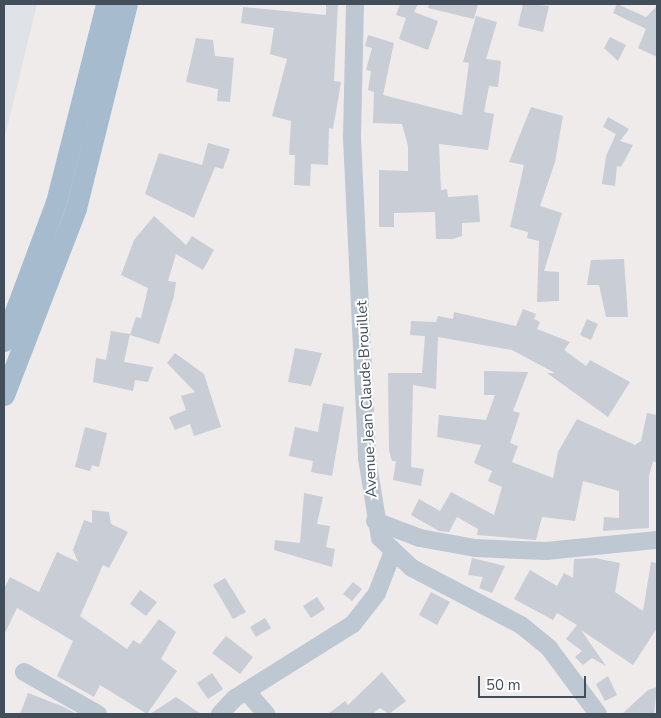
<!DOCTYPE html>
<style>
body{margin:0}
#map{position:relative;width:661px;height:718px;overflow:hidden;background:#efebeb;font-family:"Nunito Sans",sans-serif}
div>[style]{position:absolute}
.airport>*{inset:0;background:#dfe3e8}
.building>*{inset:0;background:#c9cdd5}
.minor>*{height:18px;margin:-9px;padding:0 9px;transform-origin:9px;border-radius:9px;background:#bdc8d3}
.major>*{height:21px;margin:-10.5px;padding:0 10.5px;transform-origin:10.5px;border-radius:10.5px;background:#a7bbcf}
span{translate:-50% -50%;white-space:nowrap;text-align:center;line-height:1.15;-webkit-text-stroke:4px #fff;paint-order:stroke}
.street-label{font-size:15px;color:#424f5b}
.frame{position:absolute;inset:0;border:5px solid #424f5b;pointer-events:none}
.scale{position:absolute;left:478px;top:676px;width:108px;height:22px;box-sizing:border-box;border:2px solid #424f5b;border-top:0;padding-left:6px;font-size:15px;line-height:18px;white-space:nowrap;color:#424f5b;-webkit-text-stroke:4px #fff;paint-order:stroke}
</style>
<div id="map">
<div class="airport">
<i style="clip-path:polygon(4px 4px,37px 4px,4px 141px)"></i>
</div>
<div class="building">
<i style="clip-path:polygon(326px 4px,338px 4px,334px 81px,341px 82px,333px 129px,329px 128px,328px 165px,311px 164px,310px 186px,294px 185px,295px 155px,289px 155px,291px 121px,272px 116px,287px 59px,270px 54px,274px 28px,241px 23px,243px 7px,326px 15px)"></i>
<i style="clip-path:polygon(400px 4px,418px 4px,414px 12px,438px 21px,428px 50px,399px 39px,406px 18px,396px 15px)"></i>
<i style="clip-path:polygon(429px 4px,478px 4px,474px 19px,428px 8px)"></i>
<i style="clip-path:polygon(523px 4px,549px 6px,543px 32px,518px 26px)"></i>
<i style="clip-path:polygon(617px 4px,646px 17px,657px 6px,657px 57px,638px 48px,646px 29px,613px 13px)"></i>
<i style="clip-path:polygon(476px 16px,497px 22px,486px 59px,501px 61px,498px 87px,489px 86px,484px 112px,494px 114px,488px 150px,439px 144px,441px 190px,447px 189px,448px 197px,478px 195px,480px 222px,462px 223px,462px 236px,453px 239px,436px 239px,435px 212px,394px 213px,394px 227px,379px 227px,379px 170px,408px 171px,408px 146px,402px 124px,373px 123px,374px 92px,368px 90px,371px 71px,366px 70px,372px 48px,365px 46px,368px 35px,394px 43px,383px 95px,462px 115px,469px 63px,463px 62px)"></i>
<i style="clip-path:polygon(610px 37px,626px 45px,618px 61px,604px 48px)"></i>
<i style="clip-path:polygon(196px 38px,213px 40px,215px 56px,234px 58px,230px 102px,217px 101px,218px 89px,186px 82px)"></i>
<i style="clip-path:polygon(531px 107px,563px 116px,555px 162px,540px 206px,562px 213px,544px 271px,559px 272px,559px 301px,537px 302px,539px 241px,527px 238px,528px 232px,510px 227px,524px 165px,509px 162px)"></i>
<i style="clip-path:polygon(608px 117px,629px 129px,620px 141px,633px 145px,621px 167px,617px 166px,615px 186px,602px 184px,606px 156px,616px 134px,603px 127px)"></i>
<i style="clip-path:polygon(208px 143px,230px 149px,223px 169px,215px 167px,194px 218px,145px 194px,159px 153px,202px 165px)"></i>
<i style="clip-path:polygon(154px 216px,186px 245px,192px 236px,214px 250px,203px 270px,176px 254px,168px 281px,176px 282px,174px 296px,159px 344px,130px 335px,136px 317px,141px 318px,148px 288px,121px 275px,134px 240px)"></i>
<i style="clip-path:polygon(624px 259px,628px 317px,606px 317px,599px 285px,587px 285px,591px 260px)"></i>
<i style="clip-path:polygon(523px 309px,536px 314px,534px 319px,540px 322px,537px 329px,570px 342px,564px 350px,586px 366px,590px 360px,630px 382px,608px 417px,547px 373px,555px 373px,512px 350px,438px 337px,436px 389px,413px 385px,411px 467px,424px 469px,421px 486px,393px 480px,396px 461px,392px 461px,389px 451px,388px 373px,422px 373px,425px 336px,410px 335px,411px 321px,436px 322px,438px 316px,453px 319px,454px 312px,516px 326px)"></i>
<i style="clip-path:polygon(587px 319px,598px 324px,591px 340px,580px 335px)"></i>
<i style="clip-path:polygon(111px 331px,130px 334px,124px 362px,153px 367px,148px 382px,135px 380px,133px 391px,93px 382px,96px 358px,106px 360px)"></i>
<i style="clip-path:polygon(295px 348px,322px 353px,311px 386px,288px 382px)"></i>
<i style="clip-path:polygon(175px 353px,204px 374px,221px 427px,194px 436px,190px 424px,175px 430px,169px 417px,186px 410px,181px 396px,195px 392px,167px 363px)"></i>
<i style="clip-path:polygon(484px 371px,528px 372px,513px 411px,520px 413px,510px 443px,518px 446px,512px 462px,553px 478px,558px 452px,577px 419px,635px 445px,641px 441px,647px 413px,657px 415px,657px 463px,653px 461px,649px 476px,649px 528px,603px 531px,604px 517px,619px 518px,619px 491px,583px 481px,575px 521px,542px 517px,536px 540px,477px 535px,478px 529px,457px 517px,449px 532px,439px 531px,411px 515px,419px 499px,440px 511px,451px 492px,494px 515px,502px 487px,488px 481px,492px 471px,474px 463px,481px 445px,437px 437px,439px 415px,486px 420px,495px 395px,484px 395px)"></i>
<i style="clip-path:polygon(323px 403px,344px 407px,332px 476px,311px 472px,313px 461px,289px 456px,295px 427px,318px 432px)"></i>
<i style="clip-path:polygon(85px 427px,107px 433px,99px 467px,92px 465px,90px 471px,75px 467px)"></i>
<i style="clip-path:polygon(304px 493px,323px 497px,317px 524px,330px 526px,326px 547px,335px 549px,332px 567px,274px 550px,275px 540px,300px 543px)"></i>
<i style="clip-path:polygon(92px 510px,109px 512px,111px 524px,128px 532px,109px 568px,103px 565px,80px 616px,127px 649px,133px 640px,140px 644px,159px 619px,176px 632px,161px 659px,177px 671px,147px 714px,100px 685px,94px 697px,57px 676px,73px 641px,17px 608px,4px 635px,4px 589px,10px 577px,39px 592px,57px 552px,78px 562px,73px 550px,84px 520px,92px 523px)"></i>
<i style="clip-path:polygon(472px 558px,505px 566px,492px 593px,479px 588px,483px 577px,468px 575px)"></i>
<i style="clip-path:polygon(595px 558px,620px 563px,615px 592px,643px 611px,651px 562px,657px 563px,657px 628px,633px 665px,581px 630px,606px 666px,592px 658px,583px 665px,575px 657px,582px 651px,566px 639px,577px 625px,557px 613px,553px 620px,514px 599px,530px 570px,557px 586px,564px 573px,573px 578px,574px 559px)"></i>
<i style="clip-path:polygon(225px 578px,246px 612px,233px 619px,213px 585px)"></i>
<i style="clip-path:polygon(353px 582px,362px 589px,352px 601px,343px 594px)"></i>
<i style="clip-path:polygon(140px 590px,157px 602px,146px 616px,130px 604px)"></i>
<i style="clip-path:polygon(431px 592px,450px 602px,437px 625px,419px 615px)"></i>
<i style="clip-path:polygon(317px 597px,325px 609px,311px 618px,303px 606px)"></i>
<i style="clip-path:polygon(265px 618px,271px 628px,256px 637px,250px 627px)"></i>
<i style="clip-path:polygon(226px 636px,253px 657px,240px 674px,212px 653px)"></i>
<i style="clip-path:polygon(382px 672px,406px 701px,389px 714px,380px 708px,372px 714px,328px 714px,345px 701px,348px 705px)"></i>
<i style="clip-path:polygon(212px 673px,223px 689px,208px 699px,197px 683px)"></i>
<i style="clip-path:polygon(608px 676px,617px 695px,605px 701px,596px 684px)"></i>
<i style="clip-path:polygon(657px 687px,654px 714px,622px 714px,648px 690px)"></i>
<i style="clip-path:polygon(28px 693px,64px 707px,77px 714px,20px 714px)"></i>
<i style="clip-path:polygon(176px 697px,201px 714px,150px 714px)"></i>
</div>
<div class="minor">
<i style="left:355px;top:4px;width:133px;rotate:91.3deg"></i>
<i style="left:352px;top:137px;width:321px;rotate:87.3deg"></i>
<i style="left:367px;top:458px;width:81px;rotate:80.8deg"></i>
<i style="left:380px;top:538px;width:44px;rotate:43.2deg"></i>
<i style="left:412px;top:568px;width:123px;rotate:27.6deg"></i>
<i style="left:521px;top:625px;width:36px;rotate:39deg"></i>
<i style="left:549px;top:648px;width:82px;rotate:53.4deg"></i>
<i style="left:375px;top:521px;width:48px;rotate:20.7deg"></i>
<i style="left:420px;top:538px;width:56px;rotate:10.3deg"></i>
<i style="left:475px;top:548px;width:71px;rotate:2.4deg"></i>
<i style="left:546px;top:551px;width:112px;rotate:-5.7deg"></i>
<i style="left:24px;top:672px;width:85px;rotate:29.6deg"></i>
<i style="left:248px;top:693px;width:28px;rotate:49deg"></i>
<i style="left:220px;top:714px;width:22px;rotate:-47deg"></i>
<i style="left:235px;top:698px;width:139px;rotate:-32.1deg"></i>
<i style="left:353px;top:624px;width:39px;rotate:-52deg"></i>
<i style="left:377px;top:593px;width:42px;rotate:-69deg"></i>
</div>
<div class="major">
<i style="left:4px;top:341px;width:148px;rotate:-69.5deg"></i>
<i style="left:56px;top:202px;width:204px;rotate:-75.8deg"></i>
<i style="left:4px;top:395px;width:200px;rotate:-68.9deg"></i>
<i style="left:76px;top:208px;width:210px;rotate:-76deg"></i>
</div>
<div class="street-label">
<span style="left:367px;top:399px;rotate:-93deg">Avenue Jean Claude Brouillet</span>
</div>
<div class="frame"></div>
<div class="scale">50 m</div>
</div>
